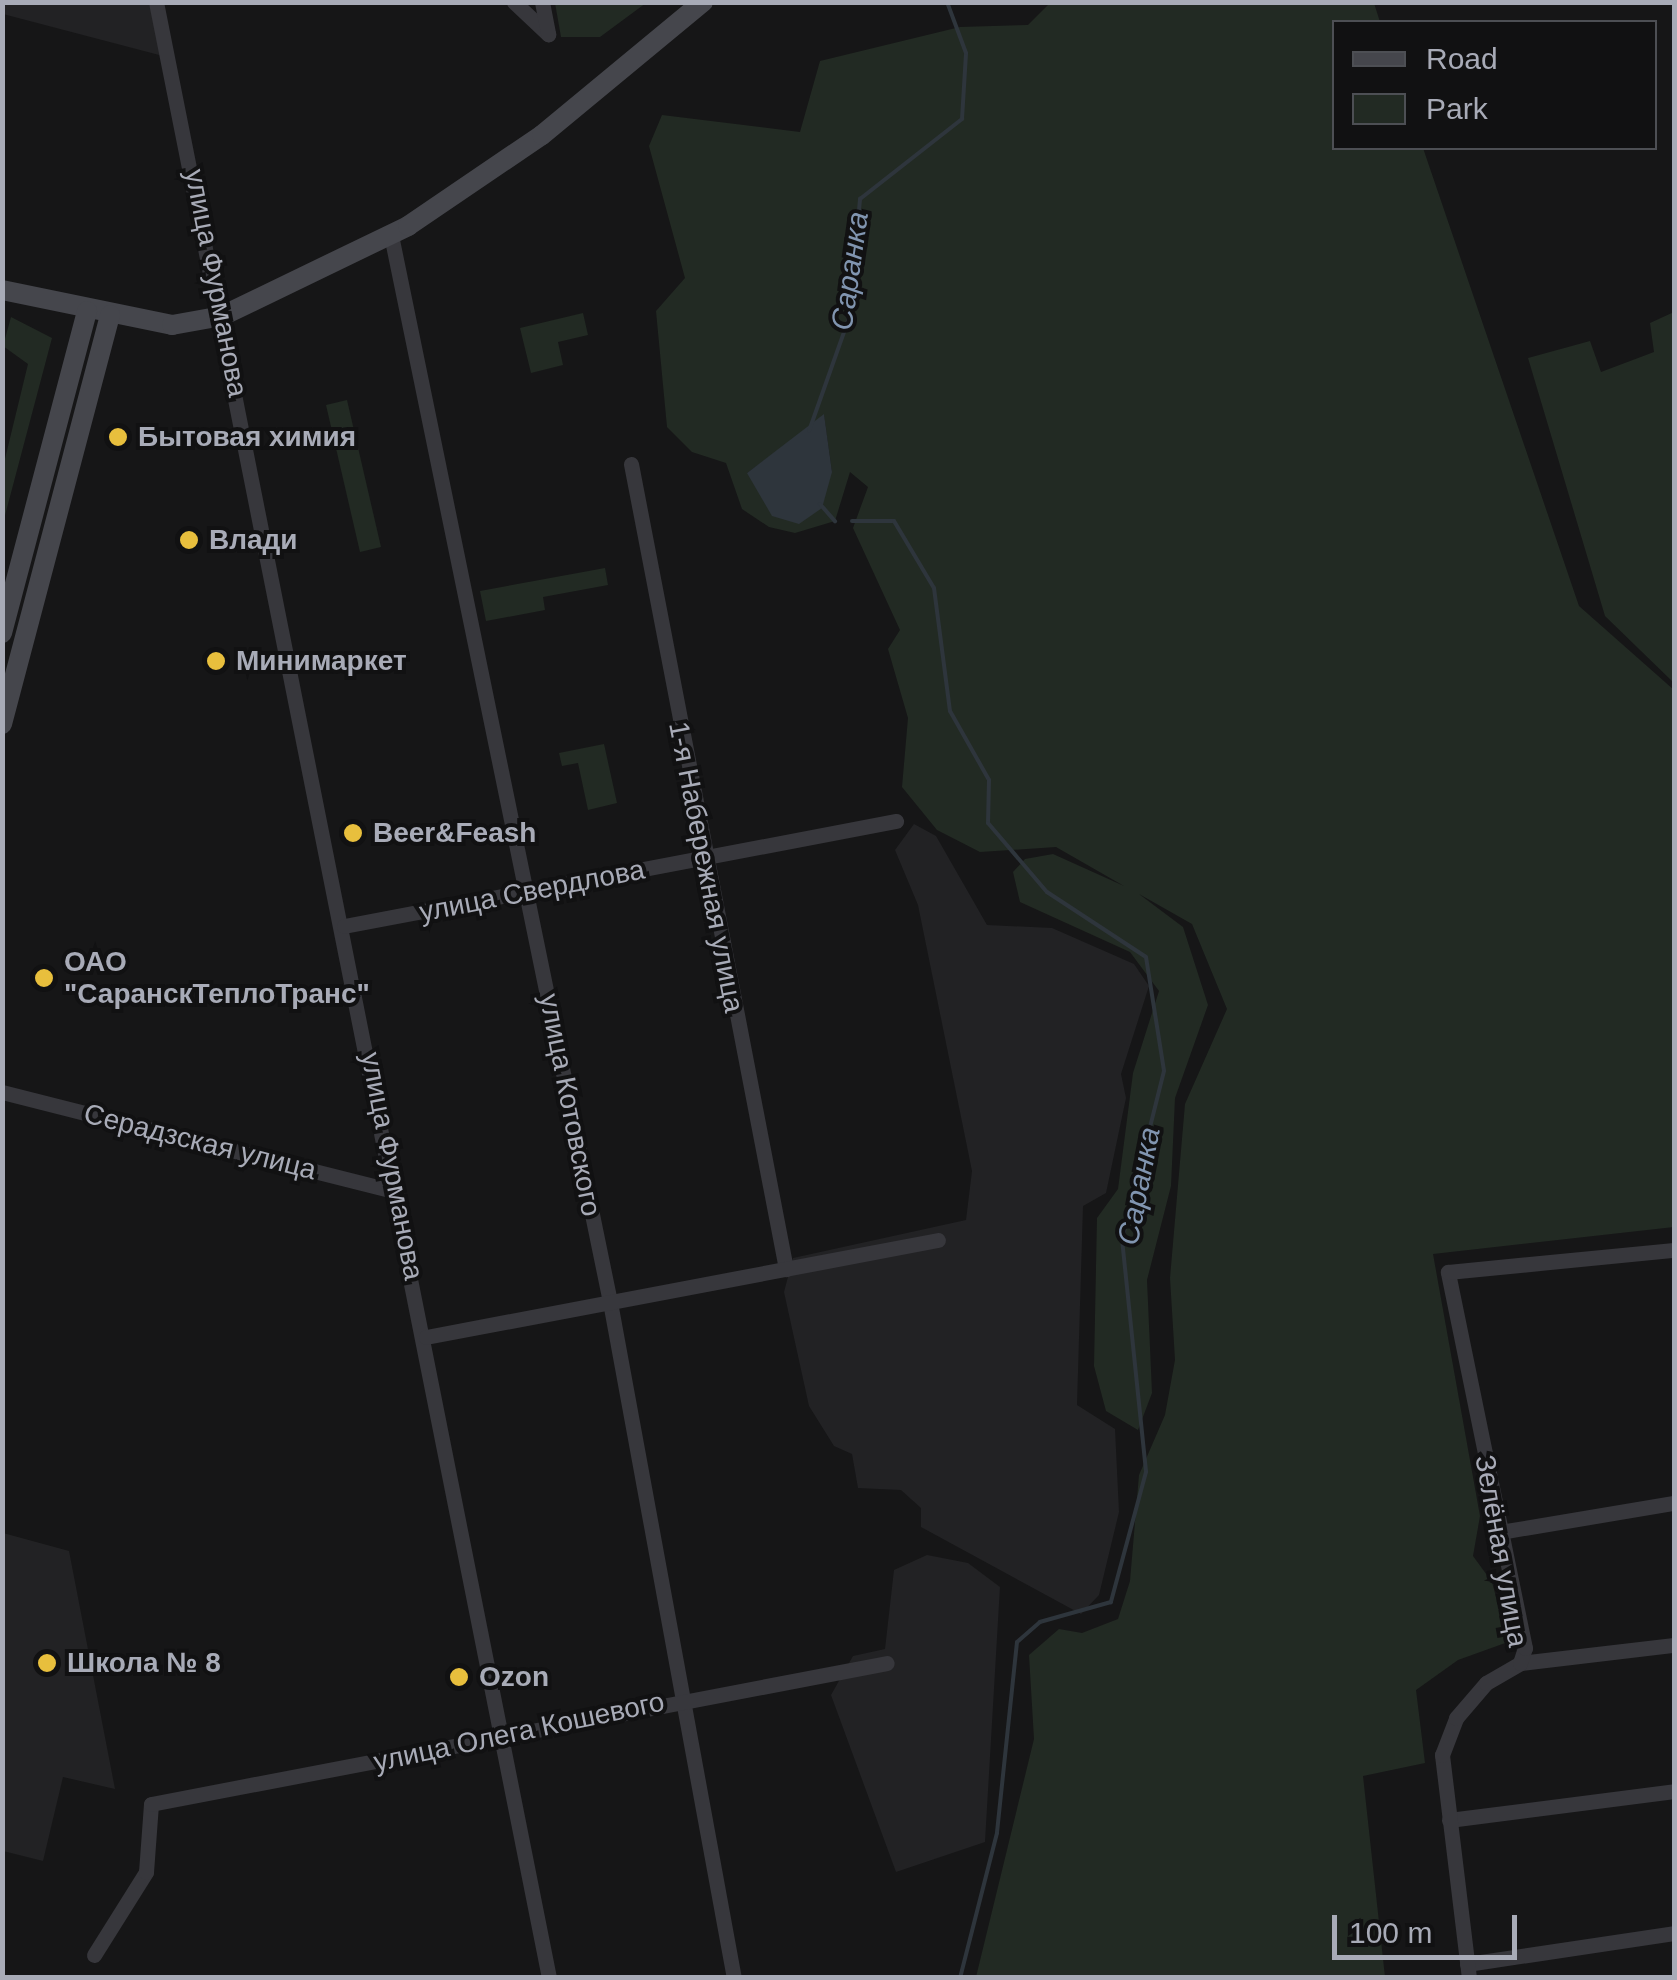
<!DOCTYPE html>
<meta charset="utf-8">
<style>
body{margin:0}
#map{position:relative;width:1677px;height:1980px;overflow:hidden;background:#161617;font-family:Arial,sans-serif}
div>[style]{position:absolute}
.built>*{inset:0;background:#222224}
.green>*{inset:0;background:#222a23}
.water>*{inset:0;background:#2e353c}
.stream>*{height:4px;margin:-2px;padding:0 2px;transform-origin:2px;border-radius:2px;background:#2e353c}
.street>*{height:15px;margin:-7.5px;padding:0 7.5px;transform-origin:7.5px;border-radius:7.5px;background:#37373c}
.secondary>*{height:20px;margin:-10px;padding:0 10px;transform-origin:10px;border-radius:10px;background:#45464c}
.dots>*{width:28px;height:28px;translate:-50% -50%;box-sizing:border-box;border:5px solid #111112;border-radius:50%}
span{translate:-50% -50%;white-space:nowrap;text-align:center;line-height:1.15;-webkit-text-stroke:8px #111112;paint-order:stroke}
.street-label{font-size:28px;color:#a8abb7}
.poi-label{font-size:28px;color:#a8abb7;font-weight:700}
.left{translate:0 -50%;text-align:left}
.water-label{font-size:30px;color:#8195b0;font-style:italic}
.frame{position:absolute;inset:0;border:5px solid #a8abb7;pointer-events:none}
.legend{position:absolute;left:1332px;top:20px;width:325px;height:130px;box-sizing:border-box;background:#111112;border:2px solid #4d4f54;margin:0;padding:12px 18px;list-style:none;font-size:30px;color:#a8abb7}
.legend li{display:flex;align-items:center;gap:20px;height:50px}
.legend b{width:50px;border:2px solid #4d4f54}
.scale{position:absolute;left:1332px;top:1915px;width:185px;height:45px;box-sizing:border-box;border:5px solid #a8abb7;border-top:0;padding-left:12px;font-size:30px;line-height:35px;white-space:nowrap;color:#a8abb7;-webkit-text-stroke:8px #111112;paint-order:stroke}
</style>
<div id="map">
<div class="built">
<i style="clip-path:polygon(2px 3px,149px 3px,163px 56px,3px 14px)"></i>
<i style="clip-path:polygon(914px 824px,936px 836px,987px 925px,1052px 928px,1134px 964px,1149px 986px,1121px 1074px,1126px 1098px,1106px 1193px,1083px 1206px,1077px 1405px,1115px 1429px,1119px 1512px,1099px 1595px,1081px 1614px,921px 1527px,921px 1508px,901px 1490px,858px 1488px,852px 1454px,834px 1446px,809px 1406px,784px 1292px,793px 1258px,966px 1220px,972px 1171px,918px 905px,895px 850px)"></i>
<i style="clip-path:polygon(3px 1533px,69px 1551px,115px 1789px,63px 1777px,43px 1861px,3px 1851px)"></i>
<i style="clip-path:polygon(927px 1555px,968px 1563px,1000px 1587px,985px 1842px,896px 1872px,831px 1695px,853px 1656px,885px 1649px,894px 1570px)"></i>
</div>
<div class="green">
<i style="clip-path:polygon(555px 3px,555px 2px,646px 3px,600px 37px,561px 37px)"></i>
<i style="clip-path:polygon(evenodd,1050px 3px,1374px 3px,1380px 22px,1334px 22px,1334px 148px,1423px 148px,1579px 606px,1674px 690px,1674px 1227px,1433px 1254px,1480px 1516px,1473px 1556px,1492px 1582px,1508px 1642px,1458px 1660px,1416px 1690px,1425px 1763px,1363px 1776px,1385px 1977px,976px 1977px,1034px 1739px,1029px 1655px,1059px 1629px,1082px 1633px,1118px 1619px,1130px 1581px,1139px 1475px,1165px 1415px,1175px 1360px,1170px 1278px,1185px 1104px,1227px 1009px,1192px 924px,1139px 894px,1183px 927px,1208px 1005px,1175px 1098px,1171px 1186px,1147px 1280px,1152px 1393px,1138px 1430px,1106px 1411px,1094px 1366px,1097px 1218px,1118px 1189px,1133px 1073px,1159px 991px,1130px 952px,1020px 902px,1013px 872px,1025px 859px,1053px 854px,1124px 886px,1056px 847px,980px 852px,937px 830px,902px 787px,908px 718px,888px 649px,900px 630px,853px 528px,868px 487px,850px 472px,835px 521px,795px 533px,769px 527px,742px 509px,726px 463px,692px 452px,667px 427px,656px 311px,685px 278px,649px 146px,662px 115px,800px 132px,820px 61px,960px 27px,1028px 25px,1050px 3px,824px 415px,832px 472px,747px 473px,789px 442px,824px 415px)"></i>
<i style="clip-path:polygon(1674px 312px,1674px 683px,1605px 616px,1528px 358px,1590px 341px,1601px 372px,1654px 352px,1650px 323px)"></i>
<i style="clip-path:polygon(583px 313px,588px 335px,558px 342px,563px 365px,531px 373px,520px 328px)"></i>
<i style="clip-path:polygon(11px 317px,52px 338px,3px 523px,3px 467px,28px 364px,3px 346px)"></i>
<i style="clip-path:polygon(347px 400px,381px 547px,360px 552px,326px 405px)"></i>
<i style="clip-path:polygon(605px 568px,608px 585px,543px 597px,545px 610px,486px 621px,480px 591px)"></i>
<i style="clip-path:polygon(604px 744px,617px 803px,588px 810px,578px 763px,562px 766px,559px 753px)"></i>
</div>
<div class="water">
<i style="clip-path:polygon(824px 414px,832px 472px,822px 508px,799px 524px,772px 516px,747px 473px)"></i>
</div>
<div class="stream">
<i style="left:809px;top:431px;width:120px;rotate:-70.5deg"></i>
<i style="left:849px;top:318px;width:120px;rotate:-84.7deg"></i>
<i style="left:860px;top:199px;width:130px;rotate:-38.1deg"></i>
<i style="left:962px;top:119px;width:66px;rotate:-86.5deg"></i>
<i style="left:966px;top:53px;width:54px;rotate:-110.4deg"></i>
<i style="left:820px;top:504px;width:23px;rotate:49deg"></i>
<i style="left:852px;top:521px;width:42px"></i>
<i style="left:894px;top:521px;width:78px;rotate:59.2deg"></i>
<i style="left:934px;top:588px;width:124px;rotate:82.6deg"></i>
<i style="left:950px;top:711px;width:79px;rotate:60.5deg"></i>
<i style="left:989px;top:780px;width:43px;rotate:91.3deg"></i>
<i style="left:988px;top:823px;width:91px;rotate:49.5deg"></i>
<i style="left:1047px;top:892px;width:118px;rotate:33.3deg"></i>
<i style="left:1146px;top:957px;width:115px;rotate:81deg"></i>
<i style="left:1164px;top:1071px;width:173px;rotate:104deg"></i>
<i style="left:1122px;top:1239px;width:234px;rotate:84.1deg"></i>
<i style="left:1146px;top:1472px;width:135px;rotate:105.1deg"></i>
<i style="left:1111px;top:1602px;width:74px;rotate:164.3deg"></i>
<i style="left:1040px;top:1622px;width:30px;rotate:139deg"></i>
<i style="left:1017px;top:1642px;width:192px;rotate:96deg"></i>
<i style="left:997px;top:1833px;width:150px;rotate:104.3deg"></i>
</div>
<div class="street">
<i style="left:156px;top:2px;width:2015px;rotate:78.75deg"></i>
<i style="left:514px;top:2px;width:47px;rotate:43.3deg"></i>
<i style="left:542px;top:2px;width:33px;rotate:79deg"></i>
<i style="left:391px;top:235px;width:1089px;rotate:78.4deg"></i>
<i style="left:610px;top:1302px;width:687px;rotate:79.61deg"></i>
<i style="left:631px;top:464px;width:820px;rotate:79.1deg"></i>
<i style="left:344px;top:926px;width:562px;rotate:-10.77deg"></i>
<i style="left:2px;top:1092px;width:407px;rotate:14.2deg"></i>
<i style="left:426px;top:1337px;width:521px;rotate:-10.73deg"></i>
<i style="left:1500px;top:1532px;width:176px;rotate:-9.5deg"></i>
<i style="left:1520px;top:1663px;width:155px;rotate:-6.7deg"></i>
<i style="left:1449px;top:1820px;width:227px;rotate:-7.3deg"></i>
<i style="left:94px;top:1955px;width:98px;rotate:-57.9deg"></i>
<i style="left:146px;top:1872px;width:68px;rotate:-85.8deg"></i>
<i style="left:151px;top:1804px;width:749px;rotate:-10.85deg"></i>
<i style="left:1467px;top:1964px;width:209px;rotate:-8.5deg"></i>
<i style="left:1469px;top:1978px;width:225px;rotate:-96.9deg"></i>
<i style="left:1442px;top:1755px;width:40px;rotate:-69deg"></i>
<i style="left:1456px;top:1718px;width:46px;rotate:-49.4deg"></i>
<i style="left:1486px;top:1683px;width:39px;rotate:-30deg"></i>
<i style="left:1520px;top:1663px;width:16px;rotate:-72deg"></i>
<i style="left:1525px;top:1648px;width:384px;rotate:-101.6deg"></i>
<i style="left:1448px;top:1272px;width:227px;rotate:-5.6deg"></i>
</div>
<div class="secondary">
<i style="left:2px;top:290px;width:174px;rotate:11.6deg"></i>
<i style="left:172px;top:325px;width:51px;rotate:-10.2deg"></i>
<i style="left:222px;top:316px;width:207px;rotate:-25.8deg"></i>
<i style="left:408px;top:226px;width:162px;rotate:-34.2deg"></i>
<i style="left:542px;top:135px;width:209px;rotate:-39.6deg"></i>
<i style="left:2px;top:633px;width:333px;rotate:-75.2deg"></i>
<i style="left:2px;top:724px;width:423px;rotate:-75.2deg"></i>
</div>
<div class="dots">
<i style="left:118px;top:437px;background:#e8bf3d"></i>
<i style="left:189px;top:540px;background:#e8bf3d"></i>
<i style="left:216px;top:661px;background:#e8bf3d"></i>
<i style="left:353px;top:833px;background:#e8bf3d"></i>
<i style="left:44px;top:978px;background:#e8bf3d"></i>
<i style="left:47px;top:1663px;background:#e8bf3d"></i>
<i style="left:459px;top:1677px;background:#e8bf3d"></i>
</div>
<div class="street-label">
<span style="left:216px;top:283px;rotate:79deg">улица Фурманова</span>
<span style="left:706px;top:867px;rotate:79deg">1-я Набережная улица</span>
<span style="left:532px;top:891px;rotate:-11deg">улица Свердлова</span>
<span style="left:570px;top:1105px;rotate:79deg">улица Котовского</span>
<span style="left:200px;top:1142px;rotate:14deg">Серадзская улица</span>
<span style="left:392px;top:1166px;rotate:79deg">улица Фурманова</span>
<span style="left:1501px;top:1551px;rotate:80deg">Зелёная улица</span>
<span style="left:519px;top:1732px;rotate:-12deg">улица Олега Кошевого</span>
</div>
<div class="poi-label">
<span class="left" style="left:138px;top:437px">Бытовая химия</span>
<span class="left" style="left:209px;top:540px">Влади</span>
<span class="left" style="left:236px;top:661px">Минимаркет</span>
<span class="left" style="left:373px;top:833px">Beer&amp;Feash</span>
<span class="left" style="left:64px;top:978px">ОАО<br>"СаранскТеплоТранс"</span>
<span class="left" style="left:67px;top:1663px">Школа № 8</span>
<span class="left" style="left:479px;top:1677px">Ozon</span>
</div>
<div class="water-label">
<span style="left:850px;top:271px;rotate:-82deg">Саранка</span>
<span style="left:1139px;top:1186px;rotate:-79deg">Саранка</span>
</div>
<div class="frame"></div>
<ul class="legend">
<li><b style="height:12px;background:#45464c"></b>Road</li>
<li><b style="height:28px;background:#222a23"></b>Park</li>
</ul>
<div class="scale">100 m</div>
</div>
